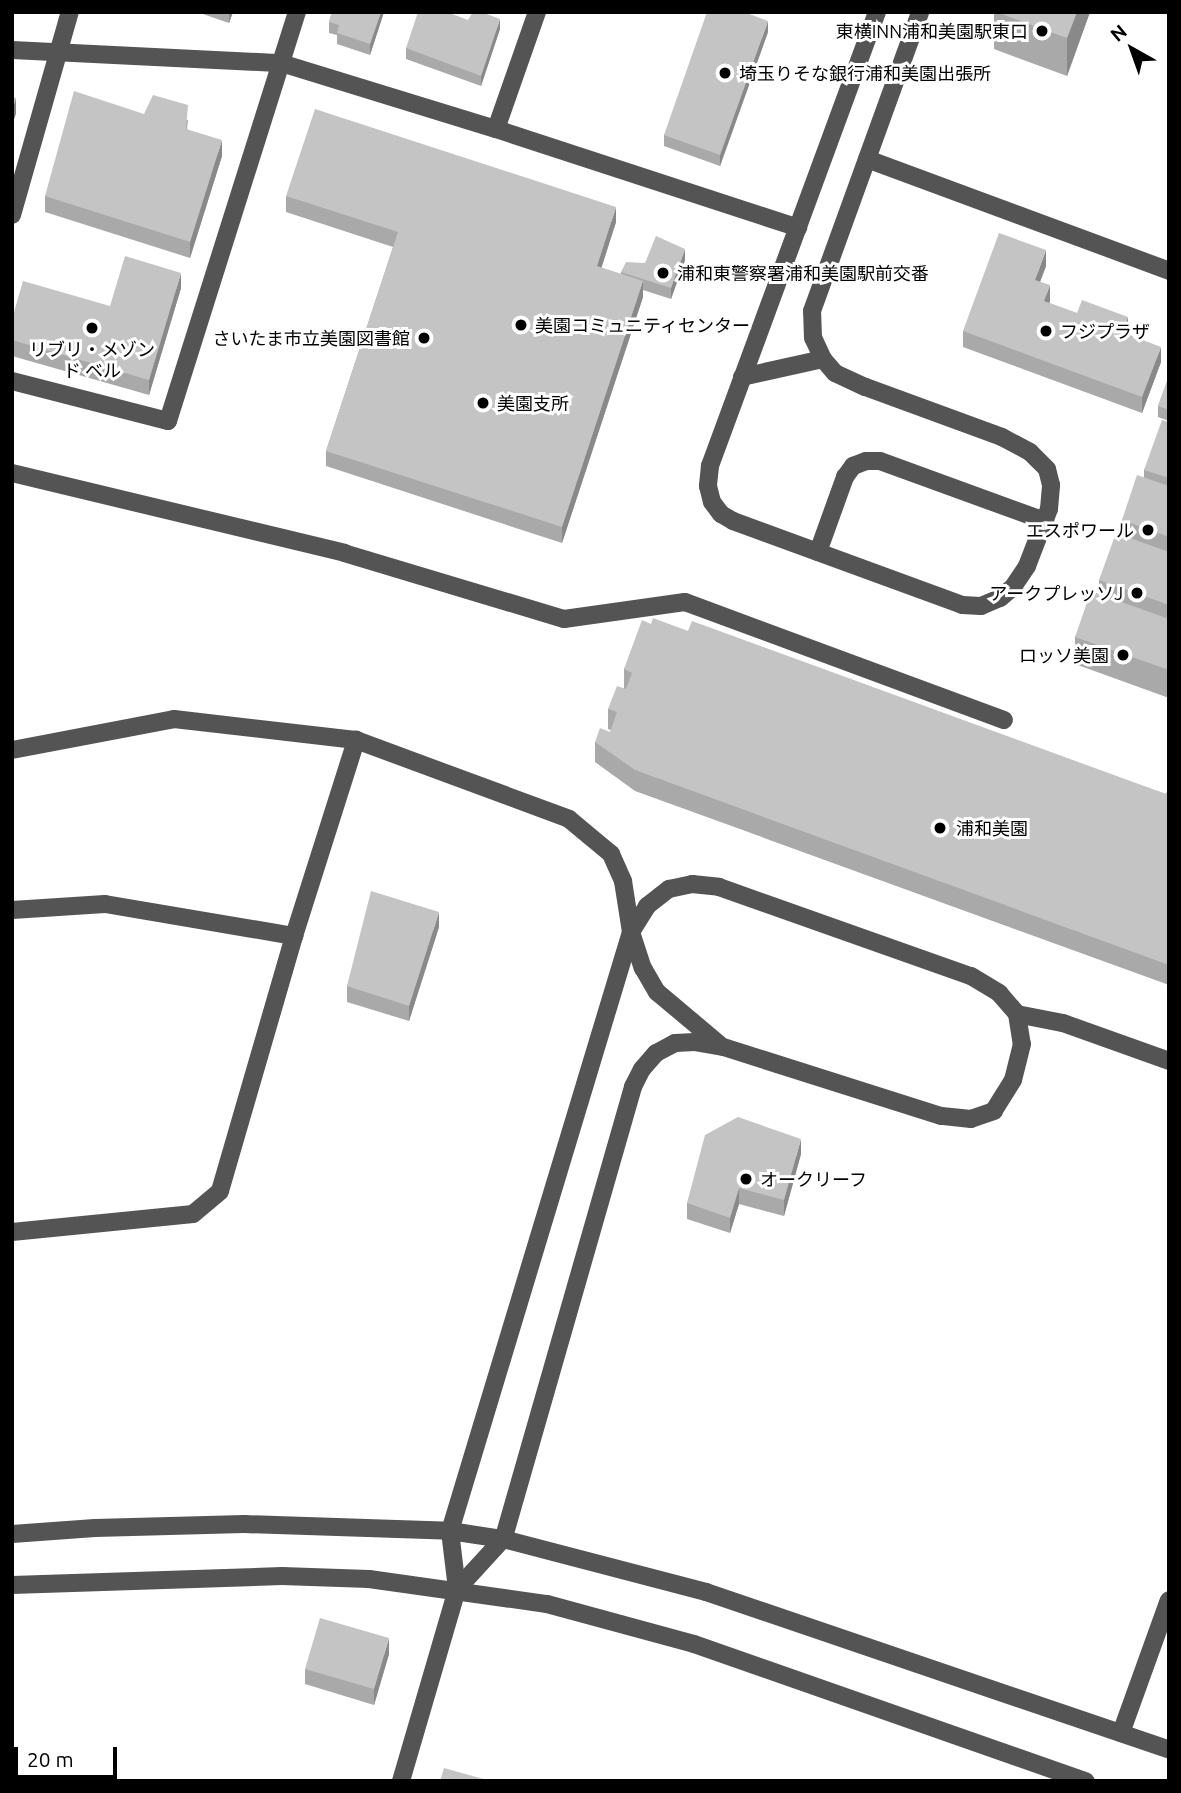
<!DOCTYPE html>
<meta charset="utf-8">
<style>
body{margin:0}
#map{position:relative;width:1181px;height:1793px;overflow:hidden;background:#fff;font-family:Ubuntu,"Noto Sans JP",sans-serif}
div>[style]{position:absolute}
.minor>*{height:18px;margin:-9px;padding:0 9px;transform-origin:9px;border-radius:9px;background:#545454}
.wall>*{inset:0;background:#a9a9a9}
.shaded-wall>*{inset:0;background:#898989}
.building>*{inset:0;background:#c4c4c4}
.dots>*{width:19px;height:19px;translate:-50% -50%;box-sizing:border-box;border:4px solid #fff;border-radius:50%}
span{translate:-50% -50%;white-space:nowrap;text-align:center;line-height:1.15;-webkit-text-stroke:6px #fff;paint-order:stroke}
.poi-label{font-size:18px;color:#000}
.right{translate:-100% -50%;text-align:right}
.left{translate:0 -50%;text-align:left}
.frame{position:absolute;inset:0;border:14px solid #000;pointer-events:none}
.north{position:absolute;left:1097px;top:14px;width:70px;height:70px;-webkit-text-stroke:5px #fff;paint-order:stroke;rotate:320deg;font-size:19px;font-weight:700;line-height:28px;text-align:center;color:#000}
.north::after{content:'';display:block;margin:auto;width:24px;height:32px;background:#000;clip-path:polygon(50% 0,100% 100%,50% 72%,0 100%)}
.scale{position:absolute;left:14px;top:1747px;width:103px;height:32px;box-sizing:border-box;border:4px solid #000;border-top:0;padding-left:9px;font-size:21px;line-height:24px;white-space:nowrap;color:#000;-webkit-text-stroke:5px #fff;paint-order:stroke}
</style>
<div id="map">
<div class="minor">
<i style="left:877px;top:12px;width:484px;rotate:110.2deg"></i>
<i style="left:710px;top:466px;width:20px;rotate:96deg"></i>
<i style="left:708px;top:486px;width:16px;rotate:76deg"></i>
<i style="left:712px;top:502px;width:15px;rotate:53deg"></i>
<i style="left:721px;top:514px;width:14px;rotate:30deg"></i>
<i style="left:733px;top:521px;width:244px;rotate:20.1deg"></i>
<i style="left:962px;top:605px;width:19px;rotate:3deg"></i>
<i style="left:981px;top:606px;width:21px;rotate:-23deg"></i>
<i style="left:1000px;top:598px;width:17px;rotate:-40deg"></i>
<i style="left:1013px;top:587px;width:25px;rotate:-56deg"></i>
<i style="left:1027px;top:566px;width:61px;rotate:-68.9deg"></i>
<i style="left:1049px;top:509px;width:24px;rotate:-85deg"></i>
<i style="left:1051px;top:485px;width:16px;rotate:-104deg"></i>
<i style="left:1047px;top:469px;width:24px;rotate:-135deg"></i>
<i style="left:1030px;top:452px;width:32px;rotate:-152deg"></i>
<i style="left:1002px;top:437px;width:146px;rotate:-159.9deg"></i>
<i style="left:865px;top:387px;width:33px;rotate:-155deg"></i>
<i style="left:835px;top:373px;width:18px;rotate:-131deg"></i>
<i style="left:823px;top:359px;width:23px;rotate:-115deg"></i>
<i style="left:813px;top:338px;width:27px;rotate:-92deg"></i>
<i style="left:812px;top:311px;width:318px;rotate:-70.1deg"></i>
<i style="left:12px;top:50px;width:269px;rotate:2.8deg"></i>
<i style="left:281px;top:63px;width:225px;rotate:17.1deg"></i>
<i style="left:496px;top:129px;width:318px;rotate:18.1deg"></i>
<i style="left:496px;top:129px;width:124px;rotate:-70.7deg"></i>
<i style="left:867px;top:159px;width:322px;rotate:20.3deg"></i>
<i style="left:12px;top:215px;width:211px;rotate:-74.1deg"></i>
<i style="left:742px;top:377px;width:83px;rotate:-12.5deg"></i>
<i style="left:12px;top:381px;width:161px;rotate:14.4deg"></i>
<i style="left:168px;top:421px;width:429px;rotate:-72.5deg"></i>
<i style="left:12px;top:473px;width:342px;rotate:13.5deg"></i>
<i style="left:344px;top:553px;width:230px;rotate:16.7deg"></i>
<i style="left:564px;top:619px;width:122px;rotate:-8deg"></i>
<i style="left:685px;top:602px;width:340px;rotate:20.3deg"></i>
<i style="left:818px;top:552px;width:80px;rotate:-70.2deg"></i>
<i style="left:845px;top:477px;width:14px;rotate:-54deg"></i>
<i style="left:853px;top:466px;width:14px;rotate:-21deg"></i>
<i style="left:866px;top:461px;width:14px"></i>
<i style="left:880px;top:461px;width:176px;rotate:20deg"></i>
<i style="left:12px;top:750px;width:165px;rotate:-10.8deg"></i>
<i style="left:174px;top:719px;width:183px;rotate:6.6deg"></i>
<i style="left:356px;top:740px;width:227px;rotate:20.3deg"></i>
<i style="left:569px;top:819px;width:55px;rotate:39.8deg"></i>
<i style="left:611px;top:854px;width:30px;rotate:66deg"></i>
<i style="left:623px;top:881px;width:52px;rotate:81.1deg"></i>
<i style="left:631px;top:932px;width:38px;rotate:72deg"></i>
<i style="left:643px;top:968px;width:28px;rotate:60deg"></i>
<i style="left:657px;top:992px;width:81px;rotate:40deg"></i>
<i style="left:12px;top:910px;width:93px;rotate:-3.7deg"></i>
<i style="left:105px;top:904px;width:192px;rotate:9.6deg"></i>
<i style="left:1017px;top:1014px;width:47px;rotate:11.1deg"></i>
<i style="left:1063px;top:1023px;width:113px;rotate:19.7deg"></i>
<i style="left:12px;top:1232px;width:182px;rotate:-5.7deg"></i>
<i style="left:193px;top:1214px;width:35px;rotate:-40deg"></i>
<i style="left:220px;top:1191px;width:266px;rotate:-73.8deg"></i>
<i style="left:294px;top:936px;width:206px;rotate:-72.4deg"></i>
<i style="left:12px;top:1534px;width:83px;rotate:-4.1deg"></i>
<i style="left:95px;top:1528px;width:149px;rotate:-1.5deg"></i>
<i style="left:244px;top:1524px;width:206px;rotate:1.9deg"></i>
<i style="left:450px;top:1531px;width:54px;rotate:8.6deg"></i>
<i style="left:503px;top:1539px;width:210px;rotate:14.6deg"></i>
<i style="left:706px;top:1592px;width:489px;rotate:18.8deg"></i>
<i style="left:12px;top:1585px;width:270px;rotate:-1.9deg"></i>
<i style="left:282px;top:1576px;width:87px;rotate:2deg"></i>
<i style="left:369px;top:1579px;width:180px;rotate:8deg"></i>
<i style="left:547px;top:1604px;width:152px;rotate:15.2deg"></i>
<i style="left:694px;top:1644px;width:415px;rotate:19.3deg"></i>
<i style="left:1121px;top:1733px;width:141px;rotate:-70.2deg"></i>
<i style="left:401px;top:1781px;width:200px;rotate:-73.7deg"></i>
<i style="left:457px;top:1589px;width:58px;rotate:-96.9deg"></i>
<i style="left:450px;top:1531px;width:626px;rotate:-73.19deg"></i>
<i style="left:631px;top:932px;width:31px;rotate:-58deg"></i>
<i style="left:647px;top:906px;width:28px;rotate:-38deg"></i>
<i style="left:669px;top:889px;width:24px;rotate:-12deg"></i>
<i style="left:692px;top:884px;width:27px;rotate:6deg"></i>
<i style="left:719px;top:887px;width:267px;rotate:19.5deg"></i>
<i style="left:971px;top:976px;width:33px;rotate:31deg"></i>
<i style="left:999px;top:993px;width:28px;rotate:49deg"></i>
<i style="left:1017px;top:1014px;width:30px;rotate:81deg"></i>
<i style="left:1022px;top:1044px;width:37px;rotate:104deg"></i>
<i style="left:1013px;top:1080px;width:36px;rotate:122deg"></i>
<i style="left:994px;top:1111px;width:24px;rotate:161deg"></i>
<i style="left:971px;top:1119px;width:30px;rotate:-174deg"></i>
<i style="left:941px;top:1116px;width:229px;rotate:-162.4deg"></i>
<i style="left:723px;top:1047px;width:28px;rotate:-170deg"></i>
<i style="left:695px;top:1042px;width:20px;rotate:177deg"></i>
<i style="left:675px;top:1043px;width:21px;rotate:152deg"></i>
<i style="left:656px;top:1053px;width:21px;rotate:131deg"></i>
<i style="left:642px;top:1069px;width:20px;rotate:117deg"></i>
<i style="left:633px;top:1087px;width:470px;rotate:106deg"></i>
<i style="left:503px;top:1539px;width:68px;rotate:132.6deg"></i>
</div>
<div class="wall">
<i style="clip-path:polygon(197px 12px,233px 12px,229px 23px)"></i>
<i style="clip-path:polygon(332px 12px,384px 12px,370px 55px,337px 44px,337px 35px,329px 33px,329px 22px)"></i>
<i style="clip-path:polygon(994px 12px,1090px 12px,1067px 76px,994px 49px)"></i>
<i style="clip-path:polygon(468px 20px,500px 29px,481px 86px,406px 59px,406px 48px)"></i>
<i style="clip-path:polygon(768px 32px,720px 166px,664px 146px,664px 135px)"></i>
<i style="clip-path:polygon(144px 114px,188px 120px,187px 129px,222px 156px,190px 258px,45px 212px,45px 196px)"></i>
<i style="clip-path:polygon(286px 196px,616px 222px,601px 268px,621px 274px,621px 272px,645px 263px,685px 260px,671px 299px,643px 290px,643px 297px,562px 543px,326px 466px,326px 451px,393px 247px,286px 212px)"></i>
<i style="clip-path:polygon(1046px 266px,1040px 282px,1050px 301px,1049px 303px,1128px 332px,1127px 334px,1161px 362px,1142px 413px,963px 347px,963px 331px)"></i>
<i style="clip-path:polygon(181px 288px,149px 395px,12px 356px,12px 319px,110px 306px)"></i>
<i style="clip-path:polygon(1169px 376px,1169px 421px,1158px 417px,1158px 406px)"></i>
<i style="clip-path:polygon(1169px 422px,1169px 698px,1075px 664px,1075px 637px,1099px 594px,1099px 580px,1122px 535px,1122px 520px,1144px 477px,1144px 470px)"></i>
<i style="clip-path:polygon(651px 624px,688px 631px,1166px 794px,1169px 787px,1169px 985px,635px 791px,595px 762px,595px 742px,610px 732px,611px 730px,608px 729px,608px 709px,624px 689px,624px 669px)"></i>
<i style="clip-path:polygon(439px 927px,409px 1021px,347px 1002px,347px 986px)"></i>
<i style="clip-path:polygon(801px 1154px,784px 1216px,739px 1204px,730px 1233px,687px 1219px,687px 1203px)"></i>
<i style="clip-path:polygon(389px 1654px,374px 1705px,305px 1684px,305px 1669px)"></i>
</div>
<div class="shaded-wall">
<i style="clip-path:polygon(229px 12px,233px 12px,229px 23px)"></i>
<i style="clip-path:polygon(381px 12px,384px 12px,370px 55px,370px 44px)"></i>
<i style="clip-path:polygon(1077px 12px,1090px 12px,1067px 76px,1067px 38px)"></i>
<i style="clip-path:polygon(500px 19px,500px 29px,481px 86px,481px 76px)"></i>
<i style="clip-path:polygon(768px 21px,768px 32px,720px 166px,720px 155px)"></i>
<i style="clip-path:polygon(16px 98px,16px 114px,12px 125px,12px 110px)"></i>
<i style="clip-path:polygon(222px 140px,222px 156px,190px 258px,190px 242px)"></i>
<i style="clip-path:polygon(616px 207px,616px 222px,597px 282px,597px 266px)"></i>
<i style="clip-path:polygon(685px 249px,685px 260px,671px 299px,671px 288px)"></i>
<i style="clip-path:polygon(1046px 250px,1046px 266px,1035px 295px,1035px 280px)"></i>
<i style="clip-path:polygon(181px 273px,181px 288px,149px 395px,149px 380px)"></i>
<i style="clip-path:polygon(643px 281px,643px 297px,562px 543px,562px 527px)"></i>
<i style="clip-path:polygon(1050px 285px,1050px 301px,1044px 317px,1044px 301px)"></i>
<i style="clip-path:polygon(1128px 317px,1128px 332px,1122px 348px,1122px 332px)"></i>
<i style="clip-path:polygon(1161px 347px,1161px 362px,1142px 413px,1142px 397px)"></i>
<i style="clip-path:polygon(439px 912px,439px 927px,409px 1021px,409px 1006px)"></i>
<i style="clip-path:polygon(801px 1139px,801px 1154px,784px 1216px,784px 1200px)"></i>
<i style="clip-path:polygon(739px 1188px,739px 1204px,730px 1233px,730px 1218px)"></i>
<i style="clip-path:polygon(389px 1638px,389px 1654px,374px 1705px,374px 1689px)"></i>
</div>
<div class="building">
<i style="clip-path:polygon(332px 12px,381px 12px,370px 44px,337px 33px,339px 25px,329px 22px)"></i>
<i style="clip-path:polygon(418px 12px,447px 12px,468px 20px,473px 12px,481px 12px,500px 19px,481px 76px,406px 48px)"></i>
<i style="clip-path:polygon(707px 12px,744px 12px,768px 21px,720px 155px,664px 135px)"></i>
<i style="clip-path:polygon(996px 12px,1077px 12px,1067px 38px)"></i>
<i style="clip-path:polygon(74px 91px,144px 114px,153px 95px,188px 105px,186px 129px,222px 140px,190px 242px,45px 196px)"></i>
<i style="clip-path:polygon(12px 97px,16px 98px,12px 110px)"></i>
<i style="clip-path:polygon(315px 109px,616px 207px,597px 266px,643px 281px,562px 527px,326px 451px,398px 232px,286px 196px)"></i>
<i style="clip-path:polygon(999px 233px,1046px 250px,1035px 280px,1050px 285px,1044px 301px,1077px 313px,1082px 300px,1128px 317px,1122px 332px,1161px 347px,1142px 397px,963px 331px)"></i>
<i style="clip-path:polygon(656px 236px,685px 249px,671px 288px,621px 272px,626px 262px,645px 263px)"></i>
<i style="clip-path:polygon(125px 256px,181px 273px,149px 380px,12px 340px,12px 319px,23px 281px,110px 306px)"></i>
<i style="clip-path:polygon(1169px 376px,1169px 410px,1158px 406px)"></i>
<i style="clip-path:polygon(1162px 420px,1169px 422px,1169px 478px,1144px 470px)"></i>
<i style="clip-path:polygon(1137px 475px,1169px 486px,1169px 537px,1122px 520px)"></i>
<i style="clip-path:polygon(1116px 533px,1169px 552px,1169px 605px,1099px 580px)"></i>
<i style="clip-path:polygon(1091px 591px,1169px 619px,1169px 670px,1075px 637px)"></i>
<i style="clip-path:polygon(653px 618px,688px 631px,692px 621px,1166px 794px,1169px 787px,1169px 965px,635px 770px,595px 742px,600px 728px,610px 732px,617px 712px,608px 709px,617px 686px,626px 689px,632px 673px,624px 669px,642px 620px,651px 624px)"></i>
<i style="clip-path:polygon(371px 891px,439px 912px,409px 1006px,347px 986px)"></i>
<i style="clip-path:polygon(738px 1117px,801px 1139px,784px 1200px,739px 1188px,730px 1218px,687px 1203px,705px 1135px)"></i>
<i style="clip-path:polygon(320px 1618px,389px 1638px,374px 1689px,305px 1669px)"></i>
<i style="clip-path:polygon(444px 1768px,487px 1780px,487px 1781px,440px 1781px)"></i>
</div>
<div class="dots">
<i style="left:1042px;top:31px;background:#000"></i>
<i style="left:725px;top:73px;background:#000"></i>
<i style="left:663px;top:273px;background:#000"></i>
<i style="left:521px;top:325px;background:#000"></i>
<i style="left:92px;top:328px;background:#000"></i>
<i style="left:1046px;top:331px;background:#000"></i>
<i style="left:424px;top:338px;background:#000"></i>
<i style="left:483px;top:403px;background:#000"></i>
<i style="left:1148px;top:530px;background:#000"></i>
<i style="left:1137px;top:593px;background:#000"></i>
<i style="left:1123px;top:655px;background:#000"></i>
<i style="left:940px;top:828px;background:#000"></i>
<i style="left:746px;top:1179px;background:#000"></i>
</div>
<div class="poi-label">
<span class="right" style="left:1028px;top:31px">東横INN浦和美園駅東口</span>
<span class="left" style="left:739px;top:73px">埼玉りそな銀行浦和美園出張所</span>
<span class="left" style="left:677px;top:273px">浦和東警察署浦和美園駅前交番</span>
<span class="left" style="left:535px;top:325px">美園コミュニティセンター</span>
<span class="left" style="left:1060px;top:331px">フジプラザ</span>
<span class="right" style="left:410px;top:338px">さいたま市立美園図書館</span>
<span style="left:92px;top:360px">リブリ・メゾン<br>ド ベル</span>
<span class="left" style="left:497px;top:403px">美園支所</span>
<span class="right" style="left:1134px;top:530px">エスポワール</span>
<span class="right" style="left:1123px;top:593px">アークプレッソJ</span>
<span class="right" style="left:1109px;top:655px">ロッソ美園</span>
<span class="left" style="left:956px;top:828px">浦和美園</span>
<span class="left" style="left:760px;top:1179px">オークリーフ</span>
</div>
<div class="frame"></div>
<div class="north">N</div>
<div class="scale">20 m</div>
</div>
